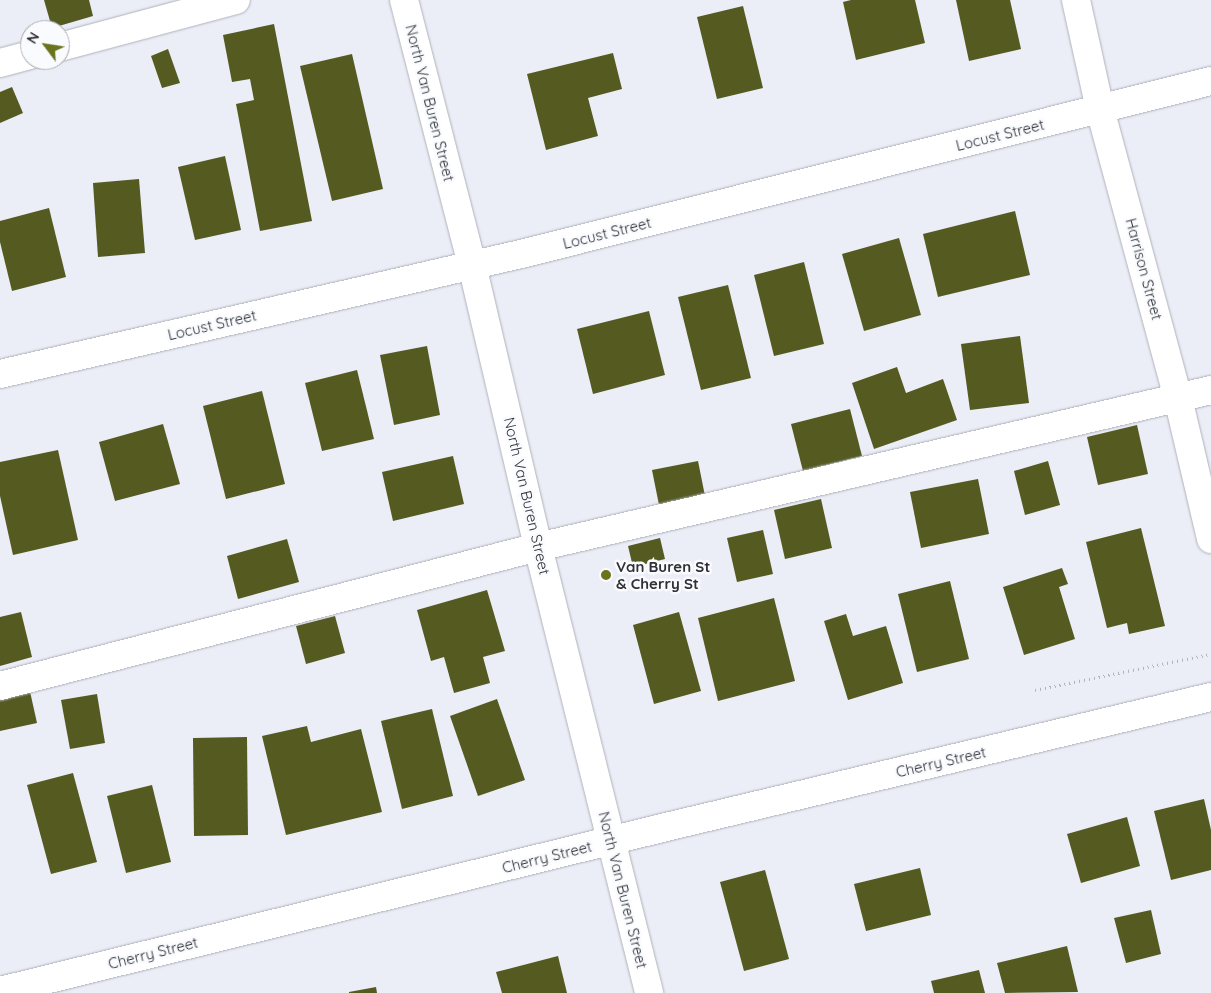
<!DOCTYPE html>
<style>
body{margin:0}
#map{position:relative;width:1211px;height:993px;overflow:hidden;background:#ebedf7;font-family:Quicksand,sans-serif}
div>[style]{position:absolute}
.building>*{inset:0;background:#545a20}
.path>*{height:3px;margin-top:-1.5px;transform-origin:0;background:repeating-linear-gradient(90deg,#b2b4bc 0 1px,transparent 0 5px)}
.roads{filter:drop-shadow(0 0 1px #afb2ba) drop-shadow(0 0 1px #afb2ba)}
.minor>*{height:28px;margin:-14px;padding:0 14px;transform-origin:14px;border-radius:14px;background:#fff}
.dots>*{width:14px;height:14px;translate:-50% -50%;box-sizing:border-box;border:2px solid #fafbff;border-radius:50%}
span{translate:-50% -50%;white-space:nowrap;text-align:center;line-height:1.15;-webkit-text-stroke:5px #fafbff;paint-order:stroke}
.street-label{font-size:15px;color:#313236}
.poi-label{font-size:15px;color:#313236;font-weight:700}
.left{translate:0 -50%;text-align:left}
.north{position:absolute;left:20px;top:20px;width:50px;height:50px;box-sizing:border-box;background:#fafbff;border:1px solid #aaabaf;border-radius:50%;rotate:301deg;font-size:14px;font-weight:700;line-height:20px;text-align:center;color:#313236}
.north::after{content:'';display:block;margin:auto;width:18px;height:22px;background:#6b731b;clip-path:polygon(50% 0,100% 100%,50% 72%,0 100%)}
</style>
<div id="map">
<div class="building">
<i style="clip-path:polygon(44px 0,89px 0,93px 16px,52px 28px)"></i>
<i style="clip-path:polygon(851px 0,915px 0,925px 43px,856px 60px,843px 2px)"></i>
<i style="clip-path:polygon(956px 0,1010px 0,1021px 49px,969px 61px)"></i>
<i style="clip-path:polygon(743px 6px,763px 88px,717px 99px,697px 17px)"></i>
<i style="clip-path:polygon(274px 24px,312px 221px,260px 231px,236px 104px,254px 100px,250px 79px,232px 82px,223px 35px)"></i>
<i style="clip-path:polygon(168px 49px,180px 83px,162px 88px,151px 56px)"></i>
<i style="clip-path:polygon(613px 53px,622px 89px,588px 98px,598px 136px,546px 150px,527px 74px)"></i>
<i style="clip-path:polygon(352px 54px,383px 189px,332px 201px,300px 66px)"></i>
<i style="clip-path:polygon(12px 87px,23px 113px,0 123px,0 92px)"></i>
<i style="clip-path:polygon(225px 156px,241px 230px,195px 240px,178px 167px)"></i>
<i style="clip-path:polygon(139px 179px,145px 253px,98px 257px,93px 183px)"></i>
<i style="clip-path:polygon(49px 208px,66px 277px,12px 291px,0 242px,0 221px)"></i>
<i style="clip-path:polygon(1015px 211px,1030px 275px,938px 297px,923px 234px)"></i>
<i style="clip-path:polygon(899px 238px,921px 315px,864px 331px,842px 254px)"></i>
<i style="clip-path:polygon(804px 262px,824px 344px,774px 356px,754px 275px)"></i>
<i style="clip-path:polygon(728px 285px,751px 378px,701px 390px,678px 297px)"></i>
<i style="clip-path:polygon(649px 311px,665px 375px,593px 394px,577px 329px)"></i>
<i style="clip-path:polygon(1020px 336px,1029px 403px,970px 410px,961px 344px)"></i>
<i style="clip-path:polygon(427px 346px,440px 415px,394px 425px,380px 355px)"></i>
<i style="clip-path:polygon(897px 367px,906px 393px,943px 379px,957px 420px,874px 449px,852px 383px)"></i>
<i style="clip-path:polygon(357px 370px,374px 439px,322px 451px,305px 383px)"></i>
<i style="clip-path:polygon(262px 391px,285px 484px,226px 499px,203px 406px)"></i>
<i style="clip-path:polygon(850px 409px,862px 456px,803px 471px,791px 424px)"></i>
<i style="clip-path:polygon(163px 424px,180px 484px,115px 501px,99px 442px)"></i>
<i style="clip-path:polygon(1137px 425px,1148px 474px,1098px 485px,1087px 437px)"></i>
<i style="clip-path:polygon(58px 450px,78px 540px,13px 555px,0 496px,0 462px)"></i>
<i style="clip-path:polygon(453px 456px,464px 504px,393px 521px,382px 472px)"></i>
<i style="clip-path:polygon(698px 461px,705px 496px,659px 505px,652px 470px)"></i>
<i style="clip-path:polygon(1048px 461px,1060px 505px,1025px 515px,1014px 471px)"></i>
<i style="clip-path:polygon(978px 479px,989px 534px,921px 548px,910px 492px)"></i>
<i style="clip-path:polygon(821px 499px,832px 548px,785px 559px,774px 510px)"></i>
<i style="clip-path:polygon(1141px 528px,1165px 626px,1129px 634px,1127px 623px,1107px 628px,1086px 542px)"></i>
<i style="clip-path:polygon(763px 530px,773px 574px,737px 582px,727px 538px)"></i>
<i style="clip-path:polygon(660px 538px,665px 559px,633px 567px,628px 546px)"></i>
<i style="clip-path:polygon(287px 539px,299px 582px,238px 599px,227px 556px)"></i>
<i style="clip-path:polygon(1062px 568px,1068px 584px,1059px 587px,1075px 639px,1024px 655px,1003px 587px)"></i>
<i style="clip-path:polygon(950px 581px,969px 659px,917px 672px,898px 594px)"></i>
<i style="clip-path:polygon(487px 590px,505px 651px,483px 657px,490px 683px,454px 693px,444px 657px,431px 661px,417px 610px)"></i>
<i style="clip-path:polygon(774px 598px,795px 681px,718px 701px,698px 618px)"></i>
<i style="clip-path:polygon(21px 612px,32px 657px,0 666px,0 617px)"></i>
<i style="clip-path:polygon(679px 612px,701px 691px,654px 704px,633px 625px)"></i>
<i style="clip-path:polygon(846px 614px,853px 636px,886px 626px,903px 683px,848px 700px,824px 621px)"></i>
<i style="clip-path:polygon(335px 616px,345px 653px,306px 664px,296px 626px)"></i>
<i style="clip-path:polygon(29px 687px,37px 723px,0 731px,0 693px)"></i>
<i style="clip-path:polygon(97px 694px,105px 743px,70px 749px,61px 700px)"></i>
<i style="clip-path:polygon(497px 699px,525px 780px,478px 796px,450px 716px)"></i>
<i style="clip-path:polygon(432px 709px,453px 796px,402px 809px,381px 721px)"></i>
<i style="clip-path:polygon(307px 726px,311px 742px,361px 729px,382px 812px,286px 835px,262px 736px)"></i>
<i style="clip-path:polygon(247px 737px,248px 835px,194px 836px,193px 738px)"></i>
<i style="clip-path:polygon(73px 773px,97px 862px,51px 874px,27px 785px)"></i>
<i style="clip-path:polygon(152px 785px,171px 862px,126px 873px,107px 796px)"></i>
<i style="clip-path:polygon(1204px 799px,1211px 830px,1211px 870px,1171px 880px,1154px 811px)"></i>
<i style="clip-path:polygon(1127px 817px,1140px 866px,1081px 883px,1067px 834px)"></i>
<i style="clip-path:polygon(920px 868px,931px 915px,866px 931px,854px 884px)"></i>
<i style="clip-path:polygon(765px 870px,789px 959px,744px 971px,720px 882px)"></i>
<i style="clip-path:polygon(1151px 910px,1161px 954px,1126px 963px,1114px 918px)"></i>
<i style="clip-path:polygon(1067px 946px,1078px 992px,1005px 993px,997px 963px)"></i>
<i style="clip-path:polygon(558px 956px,567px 993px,502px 993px,496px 972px)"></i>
<i style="clip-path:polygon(979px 970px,985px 993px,934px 993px,931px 981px)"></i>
<i style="clip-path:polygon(376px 987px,377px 993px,349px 993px,349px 992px)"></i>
</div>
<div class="path">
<i style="left:1035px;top:690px;width:180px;rotate:-11.6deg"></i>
</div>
<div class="roads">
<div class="minor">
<i style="left:404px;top:0;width:274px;rotate:75.6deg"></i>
<i style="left:472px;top:265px;width:290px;rotate:76.8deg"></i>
<i style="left:538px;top:547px;width:460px;rotate:76deg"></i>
<i style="left:1076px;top:0;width:112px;rotate:77.6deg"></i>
<i style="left:1100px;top:109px;width:299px;rotate:74.9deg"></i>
<i style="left:1178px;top:398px;width:145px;rotate:76.8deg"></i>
<i style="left:60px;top:47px;width:182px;rotate:-15deg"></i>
<i style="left:0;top:63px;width:31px;rotate:-15deg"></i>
<i style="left:0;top:374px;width:535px;rotate:-12.97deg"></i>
<i style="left:521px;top:254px;width:711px;rotate:-14.08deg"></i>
<i style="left:0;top:686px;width:556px;rotate:-14.49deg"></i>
<i style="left:538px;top:547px;width:691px;rotate:-13.13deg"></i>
<i style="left:0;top:991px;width:686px;rotate:-13.83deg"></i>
<i style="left:666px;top:827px;width:560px;rotate:-13.42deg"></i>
</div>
</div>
<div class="dots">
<i style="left:606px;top:575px;background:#6b731b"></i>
</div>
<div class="street-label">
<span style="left:430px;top:103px;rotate:76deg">North Van Buren Street</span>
<span style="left:1000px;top:135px;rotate:-14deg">Locust Street</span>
<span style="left:607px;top:233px;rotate:-14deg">Locust Street</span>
<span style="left:1144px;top:269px;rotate:75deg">Harrison Street</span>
<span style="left:212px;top:325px;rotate:-13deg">Locust Street</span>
<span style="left:527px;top:496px;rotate:77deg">North Van Buren Street</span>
<span style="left:941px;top:762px;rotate:-13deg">Cherry Street</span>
<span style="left:547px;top:857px;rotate:-14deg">Cherry Street</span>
<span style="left:623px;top:890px;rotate:76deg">North Van Buren Street</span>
<span style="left:153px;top:953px;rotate:-14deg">Cherry Street</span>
</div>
<div class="poi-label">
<span class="left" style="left:616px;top:575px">Van Buren St<br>&amp; Cherry St</span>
</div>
<div class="north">N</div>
</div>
